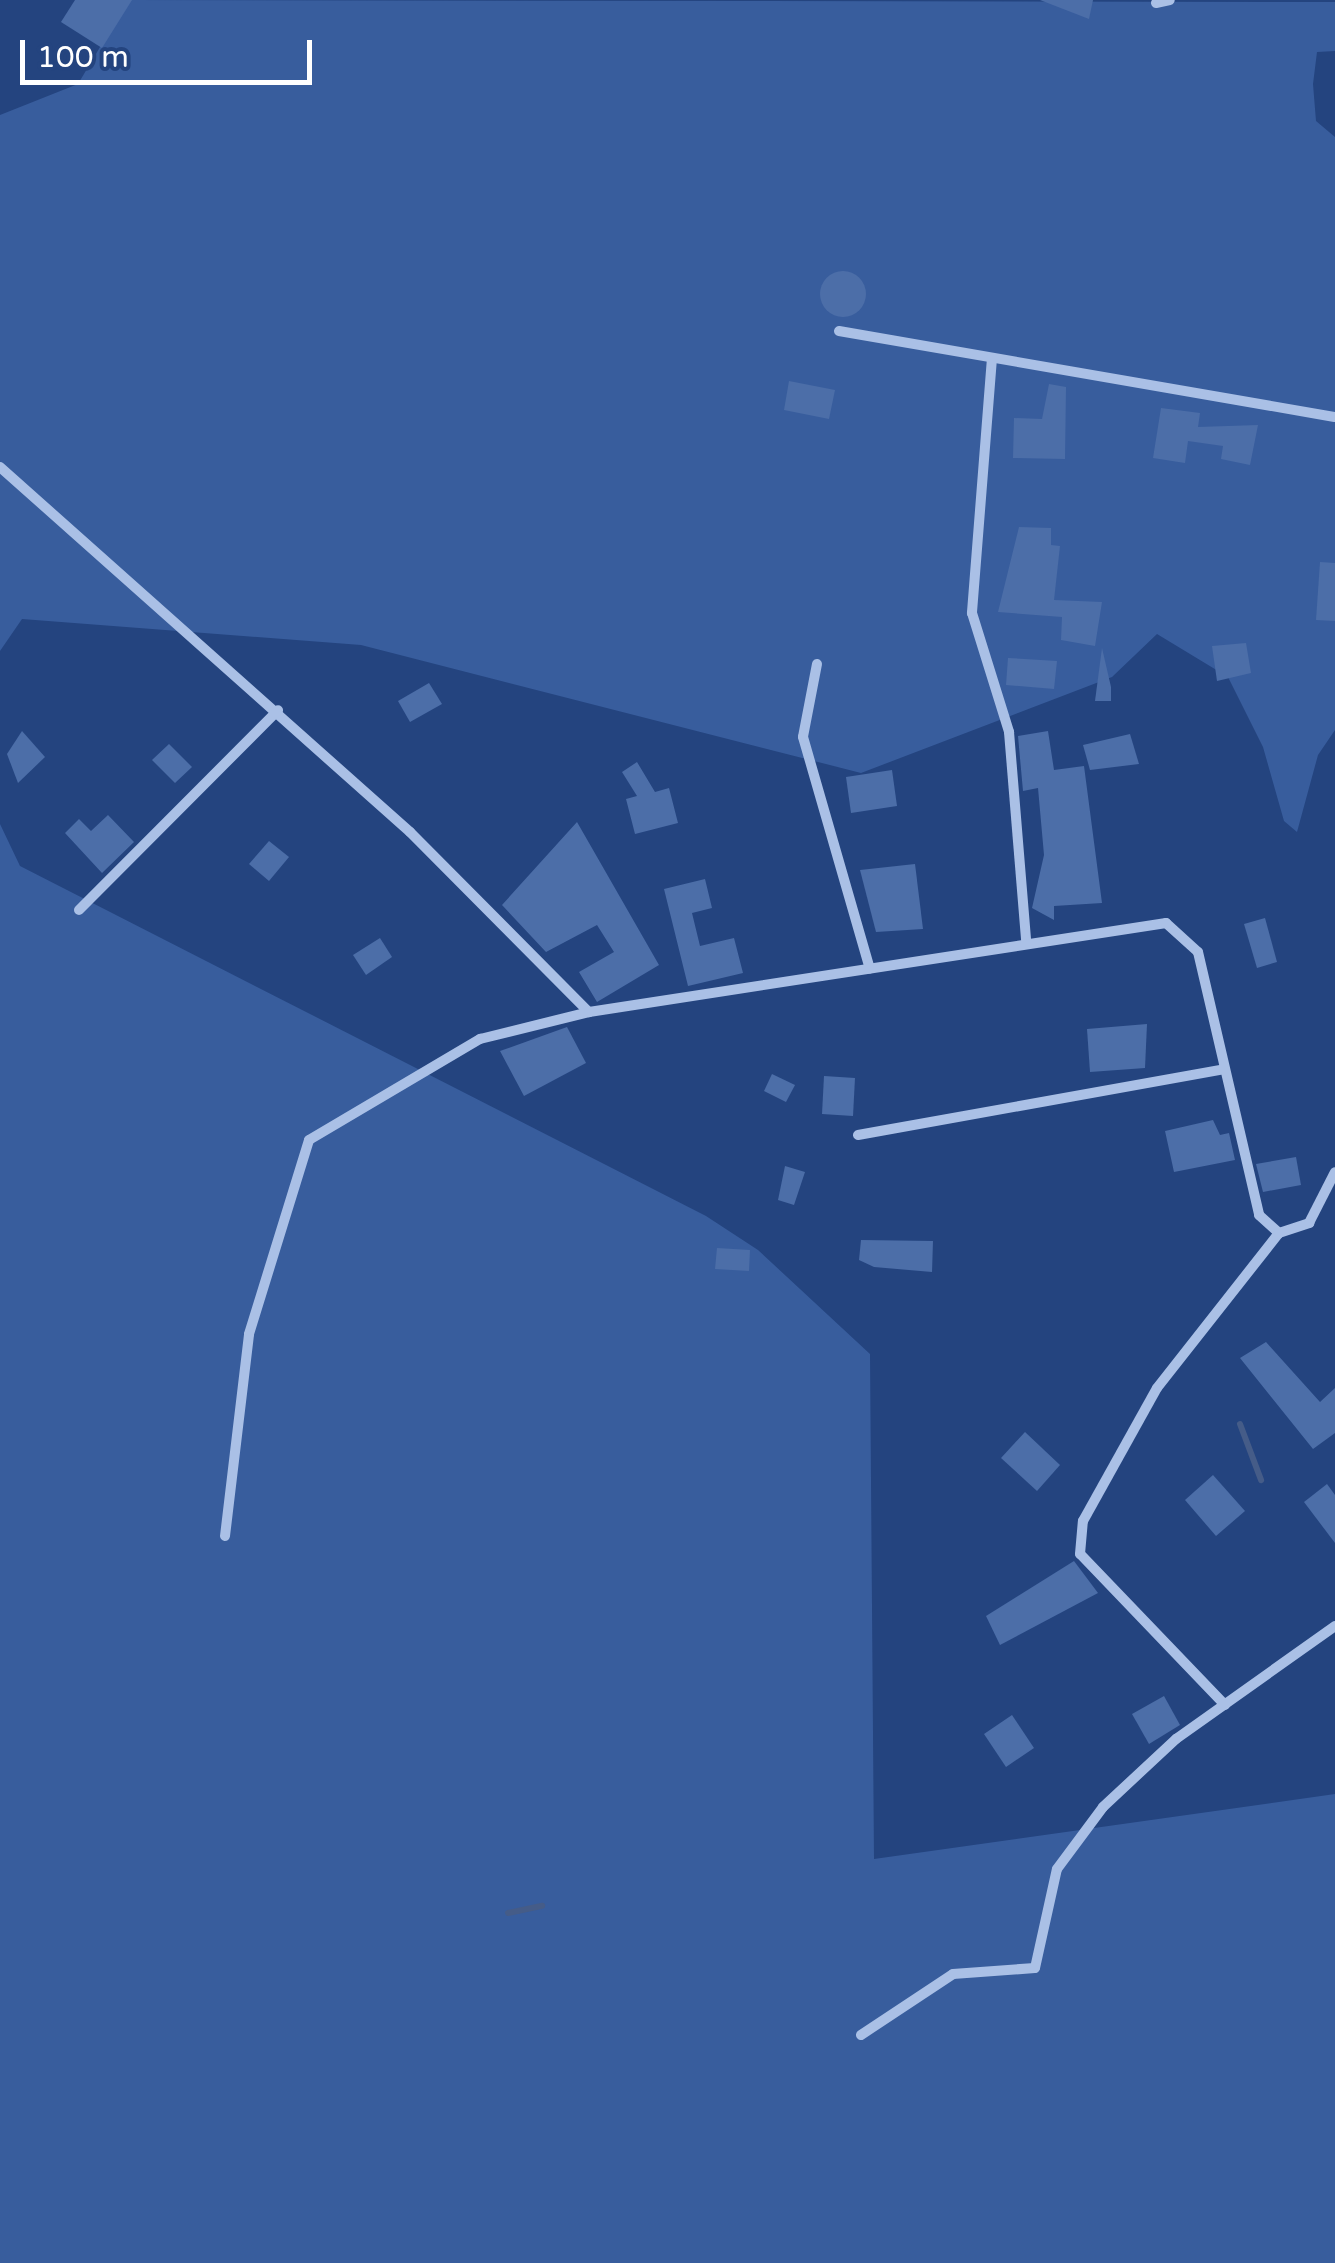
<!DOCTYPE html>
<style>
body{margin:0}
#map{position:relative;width:1335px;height:2263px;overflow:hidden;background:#24447f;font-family:"Varela Round",sans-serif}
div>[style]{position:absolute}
.green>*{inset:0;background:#385d9d}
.stream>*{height:6px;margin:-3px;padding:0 3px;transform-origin:3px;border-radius:3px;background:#455c88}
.building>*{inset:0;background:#4c6ea8}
.round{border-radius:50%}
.street>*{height:10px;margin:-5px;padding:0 5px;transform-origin:5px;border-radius:5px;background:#aac0e6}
span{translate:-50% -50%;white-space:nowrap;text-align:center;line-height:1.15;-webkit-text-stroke:8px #24447f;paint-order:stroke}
.scale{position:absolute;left:20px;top:40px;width:292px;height:45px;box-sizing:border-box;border:5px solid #fff;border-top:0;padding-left:12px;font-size:30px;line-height:35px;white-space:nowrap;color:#fff;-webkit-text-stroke:8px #24447f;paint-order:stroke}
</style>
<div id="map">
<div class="green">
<i style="clip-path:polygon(128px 0,1335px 2px,1335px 51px,1317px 52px,1313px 84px,1316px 121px,1335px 137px,1335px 730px,1318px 755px,1297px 832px,1284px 821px,1263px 747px,1228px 677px,1157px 634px,1112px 677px,861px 773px,361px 645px,22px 619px,0 651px,0 115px,78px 84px)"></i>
<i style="clip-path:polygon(0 824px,20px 866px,706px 1216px,758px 1250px,870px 1354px,874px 1859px,1335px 1794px,1335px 2263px,0 2263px)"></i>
</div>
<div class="stream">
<i style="left:1240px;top:1424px;width:60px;rotate:69.4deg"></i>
<i style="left:508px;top:1913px;width:35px;rotate:-12deg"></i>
</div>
<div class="building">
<i style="clip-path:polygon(75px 0,132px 0,102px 48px,61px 22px)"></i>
<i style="clip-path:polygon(1040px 0,1093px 0,1089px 19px)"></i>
<i class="round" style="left:820px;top:271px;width:46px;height:46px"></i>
<i style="clip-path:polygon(789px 381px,835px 390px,829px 419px,784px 410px)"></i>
<i style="clip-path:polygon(1049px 384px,1066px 387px,1065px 459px,1013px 458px,1014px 418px,1042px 419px)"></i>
<i style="clip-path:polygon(1161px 408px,1200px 413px,1198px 427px,1258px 425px,1250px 465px,1221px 459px,1223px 446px,1188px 441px,1185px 463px,1153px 458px)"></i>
<i style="clip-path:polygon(1019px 527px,1051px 528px,1051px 545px,1060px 546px,1054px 600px,1102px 602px,1095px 646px,1061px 640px,1062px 617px,998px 612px)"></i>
<i style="clip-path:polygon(1320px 562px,1335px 563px,1335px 621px,1316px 620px)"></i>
<i style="clip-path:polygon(1246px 643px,1251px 673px,1217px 681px,1212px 646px)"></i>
<i style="clip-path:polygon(1102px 648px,1111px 687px,1111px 701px,1095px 701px)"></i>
<i style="clip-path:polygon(1008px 658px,1057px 661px,1054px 689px,1006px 685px)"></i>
<i style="clip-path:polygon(429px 683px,442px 704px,410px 722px,398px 701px)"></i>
<i style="clip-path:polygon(22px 731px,45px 757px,18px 783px,7px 754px)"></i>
<i style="clip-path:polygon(1048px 731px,1054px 770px,1084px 766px,1102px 903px,1054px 906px,1054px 920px,1032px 908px,1044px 855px,1038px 788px,1023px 791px,1018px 736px)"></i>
<i style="clip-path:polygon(1130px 734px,1139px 764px,1090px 770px,1083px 745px)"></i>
<i style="clip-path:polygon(169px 744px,192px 767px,175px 783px,152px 760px)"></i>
<i style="clip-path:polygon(637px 762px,655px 792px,669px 788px,678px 823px,635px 834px,626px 799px,637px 796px,622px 772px)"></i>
<i style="clip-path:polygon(892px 770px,897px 806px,851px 813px,846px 777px)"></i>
<i style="clip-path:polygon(108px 815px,134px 842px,102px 873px,65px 833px,79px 819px,91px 831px)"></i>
<i style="clip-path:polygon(577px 822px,659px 965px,597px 1002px,579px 972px,614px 952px,597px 925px,546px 952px,502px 905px)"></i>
<i style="clip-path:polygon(269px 841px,289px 857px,269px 881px,249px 864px)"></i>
<i style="clip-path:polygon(915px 864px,923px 929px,876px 932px,860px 870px)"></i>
<i style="clip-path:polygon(705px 879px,712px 908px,692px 913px,700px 946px,734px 938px,743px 973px,688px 986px,664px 889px)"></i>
<i style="clip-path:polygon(1265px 918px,1277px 962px,1257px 968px,1244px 924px)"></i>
<i style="clip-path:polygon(380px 938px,392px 957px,366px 975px,353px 955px)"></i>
<i style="clip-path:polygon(1147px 1024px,1145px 1068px,1090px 1072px,1087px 1029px)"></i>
<i style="clip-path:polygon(567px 1027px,586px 1063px,524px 1096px,500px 1051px)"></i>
<i style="clip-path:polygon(772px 1074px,795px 1085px,786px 1102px,764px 1091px)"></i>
<i style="clip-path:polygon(824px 1076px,855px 1078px,853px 1116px,822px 1114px)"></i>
<i style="clip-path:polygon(1213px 1120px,1220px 1135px,1229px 1133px,1235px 1160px,1174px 1172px,1165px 1131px)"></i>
<i style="clip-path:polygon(1296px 1157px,1301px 1185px,1263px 1192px,1256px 1164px)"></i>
<i style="clip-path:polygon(785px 1166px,805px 1172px,794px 1205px,778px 1200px)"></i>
<i style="clip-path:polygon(861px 1240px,933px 1241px,932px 1272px,874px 1267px,859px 1260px)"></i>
<i style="clip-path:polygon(717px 1248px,750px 1250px,749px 1271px,715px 1269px)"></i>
<i style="clip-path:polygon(1266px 1342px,1320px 1402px,1335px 1388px,1335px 1433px,1313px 1449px,1240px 1358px)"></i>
<i style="clip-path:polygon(1025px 1432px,1060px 1465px,1037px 1491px,1001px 1458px)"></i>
<i style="clip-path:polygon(1213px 1475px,1245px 1511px,1216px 1536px,1185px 1500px)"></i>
<i style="clip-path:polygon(1327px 1484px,1335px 1495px,1335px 1543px,1304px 1502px)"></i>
<i style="clip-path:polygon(1074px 1561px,1098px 1593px,1000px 1645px,986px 1616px)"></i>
<i style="clip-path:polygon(1164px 1696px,1180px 1725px,1149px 1744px,1132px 1714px)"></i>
<i style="clip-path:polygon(1012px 1715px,1034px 1748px,1006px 1767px,984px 1734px)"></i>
</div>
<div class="street">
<i style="left:1156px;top:3px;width:14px;rotate:-12deg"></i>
<i style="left:839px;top:331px;width:503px;rotate:9.84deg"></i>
<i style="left:992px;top:358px;width:256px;rotate:94.5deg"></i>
<i style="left:972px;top:613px;width:125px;rotate:72.7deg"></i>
<i style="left:1009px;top:732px;width:210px;rotate:85.3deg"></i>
<i style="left:0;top:467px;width:549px;rotate:41.68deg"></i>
<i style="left:410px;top:832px;width:254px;rotate:45.2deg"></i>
<i style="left:817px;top:664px;width:74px;rotate:100.9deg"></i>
<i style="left:803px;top:737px;width:241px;rotate:73.9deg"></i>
<i style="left:79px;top:910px;width:282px;rotate:-45.1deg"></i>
<i style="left:858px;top:1135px;width:371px;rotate:-10.2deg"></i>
<i style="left:225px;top:1536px;width:203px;rotate:-83.2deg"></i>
<i style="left:249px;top:1334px;width:203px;rotate:-72.8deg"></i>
<i style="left:309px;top:1140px;width:199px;rotate:-30.6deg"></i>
<i style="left:480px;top:1039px;width:112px;rotate:-13.9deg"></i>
<i style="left:589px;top:1012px;width:584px;rotate:-8.77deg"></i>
<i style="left:1166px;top:923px;width:43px;rotate:42.2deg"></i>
<i style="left:1198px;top:952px;width:270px;rotate:76.9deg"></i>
<i style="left:1259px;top:1215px;width:27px;rotate:42deg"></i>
<i style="left:1225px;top:1705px;width:209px;rotate:-133.8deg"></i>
<i style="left:1080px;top:1554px;width:33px;rotate:-85deg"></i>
<i style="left:1083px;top:1521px;width:152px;rotate:-60.9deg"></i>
<i style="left:1157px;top:1388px;width:197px;rotate:-51.8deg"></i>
<i style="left:1279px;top:1233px;width:32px;rotate:-18deg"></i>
<i style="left:1309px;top:1223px;width:57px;rotate:-63deg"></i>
<i style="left:861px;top:2035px;width:110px;rotate:-33.5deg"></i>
<i style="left:953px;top:1974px;width:82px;rotate:-4.2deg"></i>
<i style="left:1035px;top:1968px;width:101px;rotate:-77.5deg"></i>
<i style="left:1057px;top:1869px;width:77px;rotate:-53.4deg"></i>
<i style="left:1103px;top:1807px;width:100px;rotate:-43deg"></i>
<i style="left:1176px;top:1739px;width:195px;rotate:-35.4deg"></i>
</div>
<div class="scale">100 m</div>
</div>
